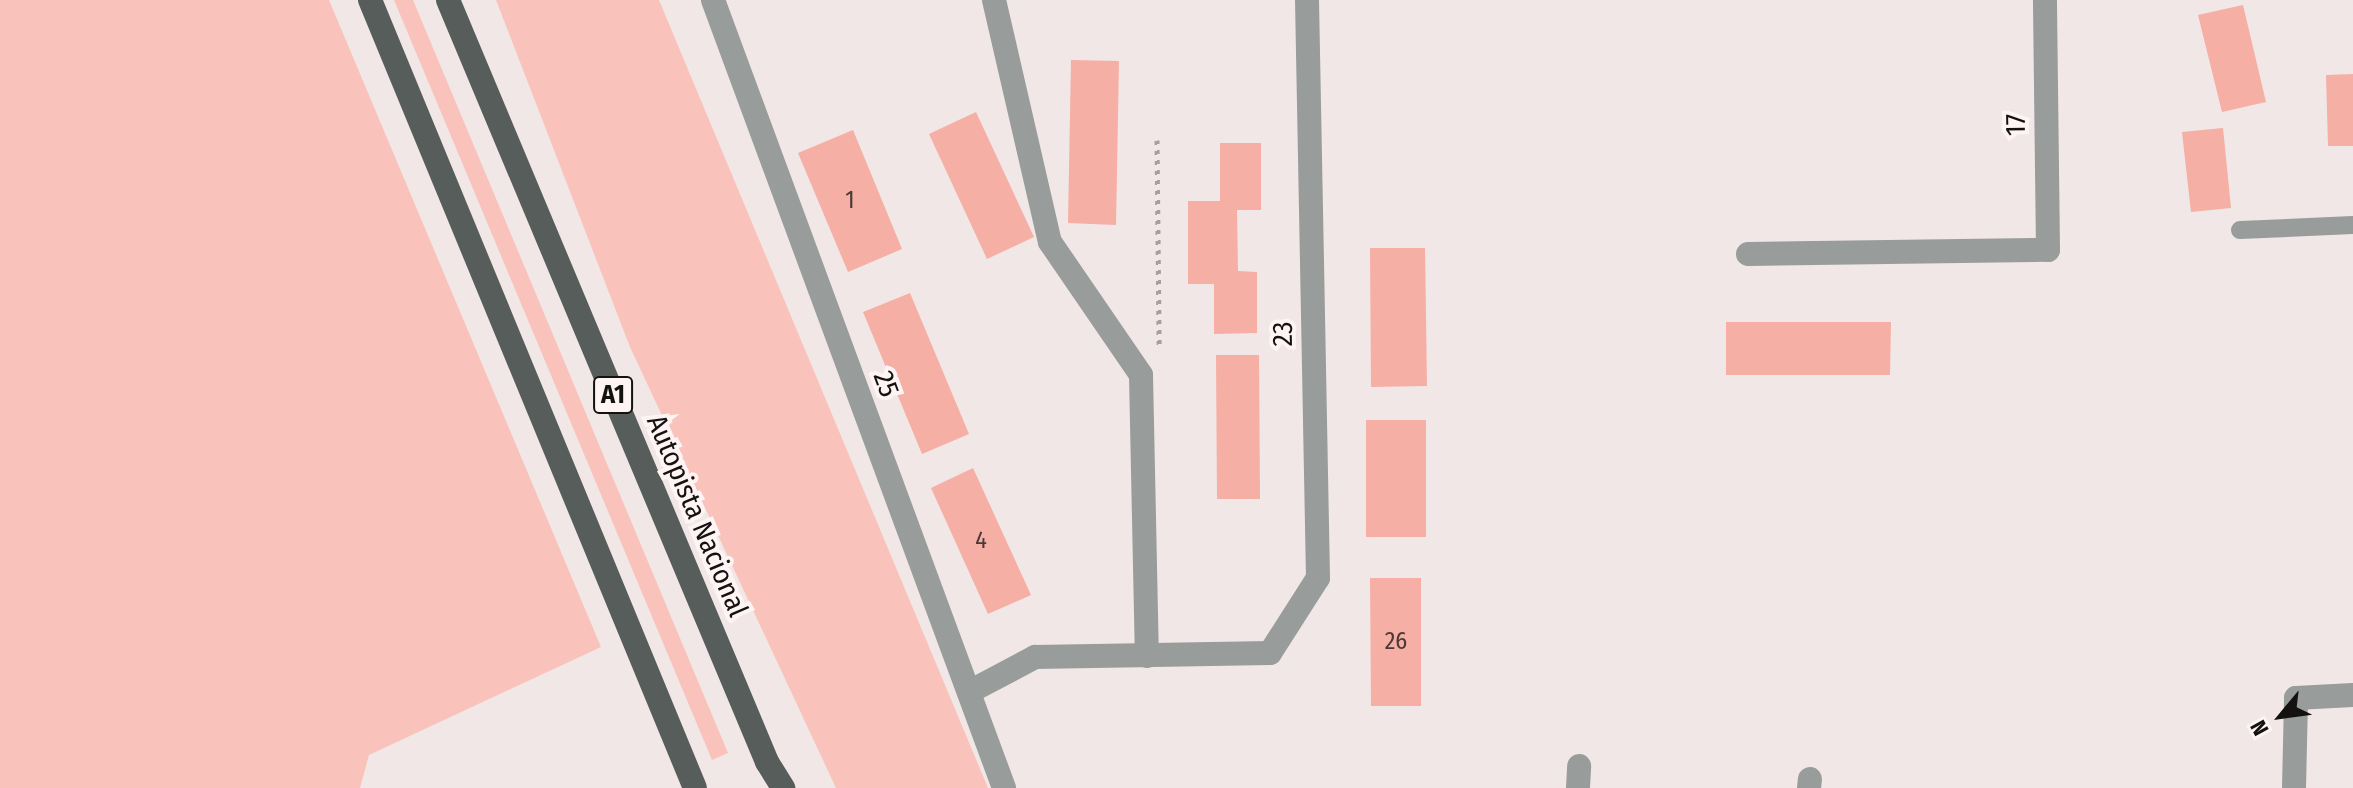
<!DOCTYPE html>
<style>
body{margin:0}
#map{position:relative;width:2353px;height:788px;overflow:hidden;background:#f1e7e6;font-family:"Fira Sans Condensed",sans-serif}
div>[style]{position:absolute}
.green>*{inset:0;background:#f9c3bb}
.building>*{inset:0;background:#f5afa5}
.path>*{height:5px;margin-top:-2.5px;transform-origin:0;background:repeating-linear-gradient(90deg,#a69f9e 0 4px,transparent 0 10px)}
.lane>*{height:18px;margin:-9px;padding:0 9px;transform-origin:9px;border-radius:9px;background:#989c9b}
.street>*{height:24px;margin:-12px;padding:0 12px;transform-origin:12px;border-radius:12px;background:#989c9b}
.primary>*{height:24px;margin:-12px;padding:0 12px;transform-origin:12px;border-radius:12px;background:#565d5b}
span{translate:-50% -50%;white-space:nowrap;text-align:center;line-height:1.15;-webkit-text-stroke:8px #fef4f3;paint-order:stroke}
.number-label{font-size:24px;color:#4c3836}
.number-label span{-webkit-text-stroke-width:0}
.shield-label span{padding:2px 6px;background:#fef4f3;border:2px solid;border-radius:6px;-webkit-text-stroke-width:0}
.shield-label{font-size:26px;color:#141111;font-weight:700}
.street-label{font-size:28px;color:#141111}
.north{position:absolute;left:2241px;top:676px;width:80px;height:80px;-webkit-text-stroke:6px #fef4f3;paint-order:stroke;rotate:241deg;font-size:22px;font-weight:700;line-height:32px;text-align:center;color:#141111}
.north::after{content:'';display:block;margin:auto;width:28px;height:36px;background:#141111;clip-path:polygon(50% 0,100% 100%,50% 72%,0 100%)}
</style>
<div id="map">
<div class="green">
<i style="clip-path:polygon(0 0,329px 0,601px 647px,369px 755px,360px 788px,0 788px)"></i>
<i style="clip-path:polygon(394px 0,413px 0,728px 753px,712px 760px)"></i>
<i style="clip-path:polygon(496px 0,659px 0,988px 788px,836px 788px,630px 347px)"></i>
</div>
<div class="building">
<i style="clip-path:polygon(2243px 5px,2266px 102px,2222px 112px,2198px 15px)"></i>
<i style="clip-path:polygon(1071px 60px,1119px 61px,1116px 225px,1068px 223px)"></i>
<i style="clip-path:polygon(2353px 74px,2353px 146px,2328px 146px,2326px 75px)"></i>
<i style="clip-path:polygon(976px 112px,1034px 237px,987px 259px,929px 134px)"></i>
<i style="clip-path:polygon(2223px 128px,2231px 208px,2191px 212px,2182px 132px)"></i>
<i style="clip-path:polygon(853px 130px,902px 249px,848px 272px,798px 153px)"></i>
<i style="clip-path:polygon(1220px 143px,1261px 143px,1261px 210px,1237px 210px,1238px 271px,1257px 272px,1257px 333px,1214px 334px,1214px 284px,1188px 284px,1188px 201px,1220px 201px)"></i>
<i style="clip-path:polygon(1370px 248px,1425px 248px,1427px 386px,1371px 387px)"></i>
<i style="clip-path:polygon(910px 293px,969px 434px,922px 454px,863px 312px)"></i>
<i style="clip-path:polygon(1726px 322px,1891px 322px,1890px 375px,1726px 375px)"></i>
<i style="clip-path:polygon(1216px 355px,1259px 355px,1260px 499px,1217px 499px)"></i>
<i style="clip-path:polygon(1366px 420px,1426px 420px,1426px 537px,1366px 537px)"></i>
<i style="clip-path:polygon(973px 468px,1031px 595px,988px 614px,931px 488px)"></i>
<i style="clip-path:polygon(1370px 578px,1421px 578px,1421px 706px,1371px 706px)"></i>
</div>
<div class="path">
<i style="left:1157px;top:140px;width:206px;rotate:89.4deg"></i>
</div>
<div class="lane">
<i style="left:2240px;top:230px;width:113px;rotate:-2.5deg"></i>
</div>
<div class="street">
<i style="left:713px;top:0;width:840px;rotate:69.73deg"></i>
<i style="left:994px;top:0;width:248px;rotate:77deg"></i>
<i style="left:1050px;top:242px;width:161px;rotate:55.6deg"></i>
<i style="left:1141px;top:375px;width:281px;rotate:88.8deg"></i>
<i style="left:1748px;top:254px;width:300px;rotate:-0.8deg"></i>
<i style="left:2048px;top:250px;width:250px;rotate:-90.7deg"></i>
<i style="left:969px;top:692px;width:75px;rotate:-27.9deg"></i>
<i style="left:1035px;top:657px;width:235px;rotate:-1deg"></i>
<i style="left:1270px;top:653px;width:89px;rotate:-57.4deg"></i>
<i style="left:1318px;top:578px;width:578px;rotate:-91.09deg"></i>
<i style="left:1578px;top:788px;width:22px;rotate:-87deg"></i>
<i style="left:1809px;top:788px;width:9px;rotate:-84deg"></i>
<i style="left:2294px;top:788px;width:90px;rotate:-88.7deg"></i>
<i style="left:2296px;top:698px;width:57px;rotate:-3deg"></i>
</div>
<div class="primary">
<i style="left:370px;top:0;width:852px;rotate:67.59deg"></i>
<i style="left:448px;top:0;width:826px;rotate:67.28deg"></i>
<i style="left:767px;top:762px;width:31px;rotate:58deg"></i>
</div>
<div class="number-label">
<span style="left:850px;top:201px">1</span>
<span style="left:981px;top:541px">4</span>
<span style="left:1396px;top:642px">26</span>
</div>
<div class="shield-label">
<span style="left:613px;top:395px">A1</span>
</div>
<div class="street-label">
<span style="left:2016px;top:125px;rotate:-91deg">17</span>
<span style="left:1283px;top:334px;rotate:-91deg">23</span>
<span style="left:886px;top:384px;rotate:70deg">25</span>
<span style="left:697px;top:516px;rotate:67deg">Autopista Nacional</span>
</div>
<div class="north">N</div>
</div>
